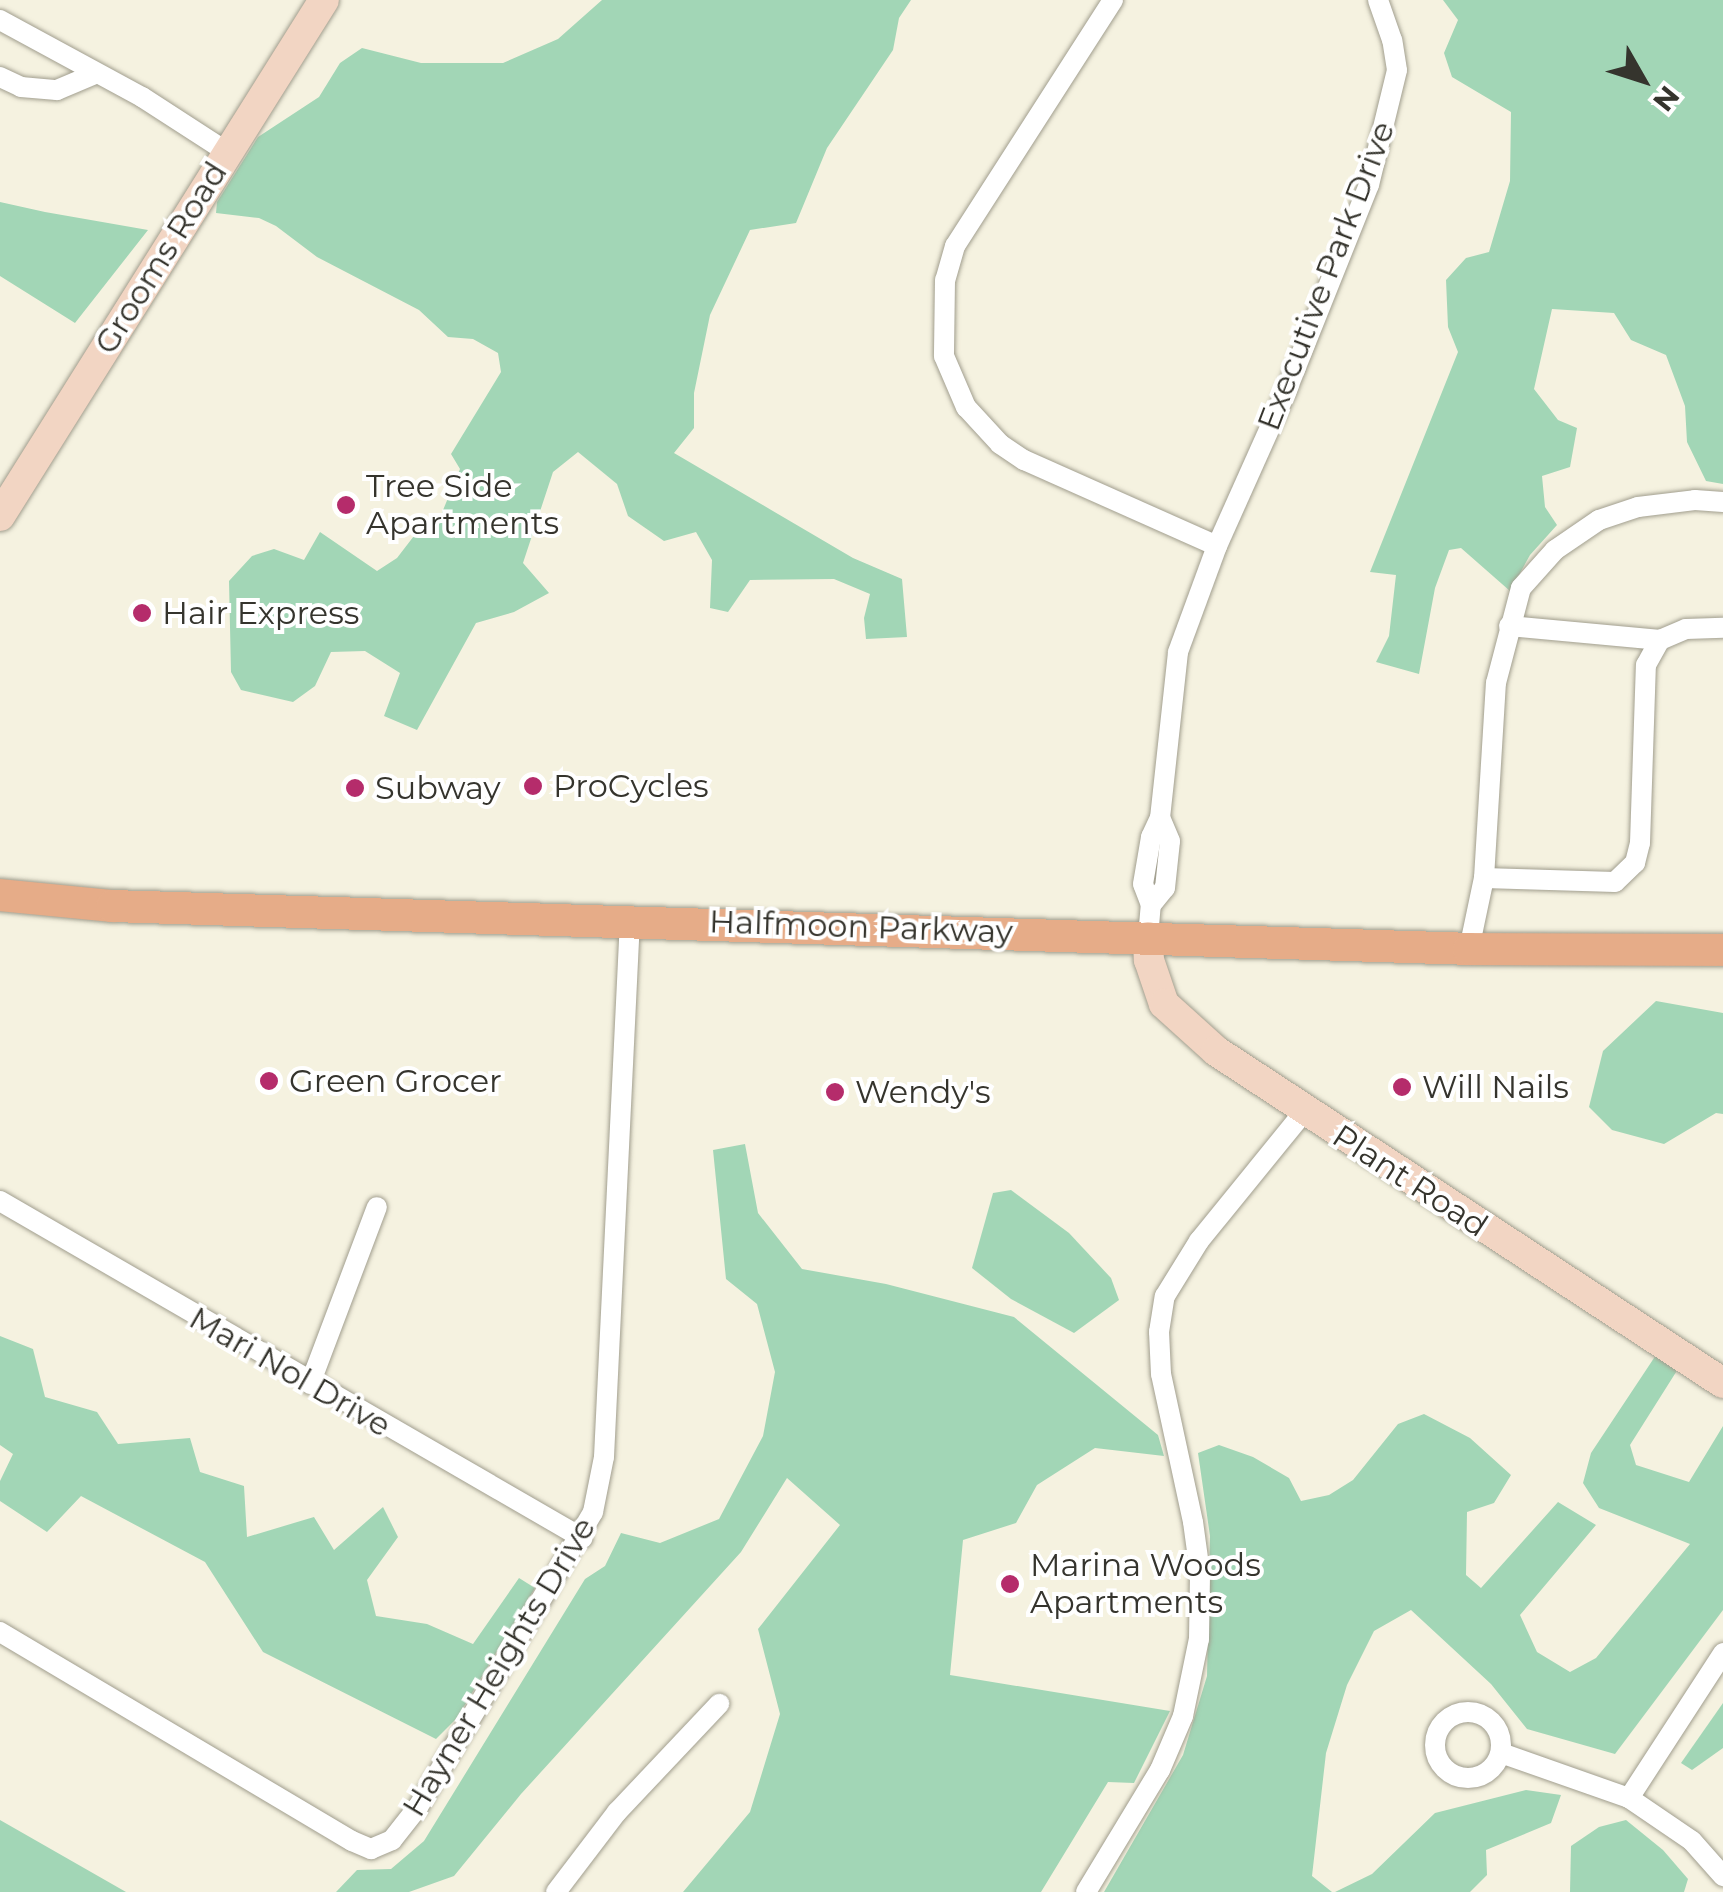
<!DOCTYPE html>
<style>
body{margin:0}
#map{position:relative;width:1723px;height:1892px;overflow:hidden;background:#f5f2e0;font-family:Montserrat,sans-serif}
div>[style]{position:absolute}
.green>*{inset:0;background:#a2d6b6}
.roads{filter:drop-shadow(0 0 2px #a19e8e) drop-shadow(0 0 2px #a19e8e)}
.street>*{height:20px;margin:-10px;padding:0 10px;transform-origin:10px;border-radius:10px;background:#fff}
.street>.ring{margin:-10px;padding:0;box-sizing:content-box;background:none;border:20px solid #fff;border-radius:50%}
.secondary>*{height:30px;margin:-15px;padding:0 15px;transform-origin:15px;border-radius:15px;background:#f2d5c3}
.primary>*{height:32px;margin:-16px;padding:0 16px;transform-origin:16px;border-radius:16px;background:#e6ac88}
.dots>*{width:28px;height:28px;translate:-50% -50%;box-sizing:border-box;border:5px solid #fff;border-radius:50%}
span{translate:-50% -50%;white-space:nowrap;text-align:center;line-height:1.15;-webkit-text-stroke:8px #fff;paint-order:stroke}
.street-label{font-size:32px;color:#35342d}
.poi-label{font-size:32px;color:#35342d}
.left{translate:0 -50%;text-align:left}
.north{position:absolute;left:1593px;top:30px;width:100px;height:100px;-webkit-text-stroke:8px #fff;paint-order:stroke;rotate:129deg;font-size:28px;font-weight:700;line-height:40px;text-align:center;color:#35342d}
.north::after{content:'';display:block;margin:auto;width:35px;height:45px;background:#35342d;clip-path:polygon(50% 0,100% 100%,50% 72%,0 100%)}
</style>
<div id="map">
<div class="green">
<i style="clip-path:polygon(602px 0,911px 0,899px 18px,893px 50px,827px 148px,796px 223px,750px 230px,710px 315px,694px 393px,694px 428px,674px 453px,853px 558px,902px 579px,907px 637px,866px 639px,864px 618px,870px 594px,834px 579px,750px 580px,728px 612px,710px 608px,712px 560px,696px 532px,664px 541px,628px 516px,617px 484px,578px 452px,553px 472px,523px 563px,549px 593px,514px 612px,476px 623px,417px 730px,384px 716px,400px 673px,365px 651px,331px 652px,315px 686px,293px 702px,241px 690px,231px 672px,229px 581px,252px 556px,274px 549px,304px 560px,320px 532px,377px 571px,397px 558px,417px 532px,441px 515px,460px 469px,451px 454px,501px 372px,498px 353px,473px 339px,448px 337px,419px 310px,317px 257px,276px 226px,259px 218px,216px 213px,217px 202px,258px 137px,319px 97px,340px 63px,362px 48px,421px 63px,503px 63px,558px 39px)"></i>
<i style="clip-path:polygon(1443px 0,1723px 0,1723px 484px,1706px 481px,1687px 442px,1685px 406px,1666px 355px,1631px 340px,1614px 313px,1552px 309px,1534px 389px,1558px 420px,1577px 428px,1570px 467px,1542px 476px,1545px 507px,1557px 525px,1530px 555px,1510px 591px,1461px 548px,1449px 550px,1435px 588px,1419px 674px,1376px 662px,1389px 636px,1396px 575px,1370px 572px,1458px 352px,1448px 327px,1446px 280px,1466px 258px,1489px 252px,1510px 181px,1511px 112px,1452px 77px,1444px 53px,1458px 20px)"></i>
<i style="clip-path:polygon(0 202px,45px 212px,148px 230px,75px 323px,0 276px)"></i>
<i style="clip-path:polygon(1656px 1001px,1723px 1013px,1723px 1114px,1716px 1113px,1664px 1144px,1612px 1130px,1589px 1107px,1603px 1051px)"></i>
<i style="clip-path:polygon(745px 1144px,758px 1213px,802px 1269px,886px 1284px,1014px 1317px,1158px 1435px,1164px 1456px,1095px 1448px,1037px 1485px,1016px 1523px,963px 1540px,950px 1675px,1170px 1711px,1134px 1783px,1108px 1782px,1041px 1892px,683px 1892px,750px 1812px,780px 1714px,758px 1629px,840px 1525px,787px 1478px,741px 1552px,521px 1794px,454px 1876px,409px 1892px,336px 1892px,357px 1870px,391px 1869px,424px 1841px,585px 1579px,605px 1566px,621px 1533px,660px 1543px,719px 1519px,763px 1436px,775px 1372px,757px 1304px,726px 1279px,713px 1150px)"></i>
<i style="clip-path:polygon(1011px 1190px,1069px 1233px,1111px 1278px,1119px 1300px,1074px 1333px,1011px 1299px,972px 1268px,993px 1193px)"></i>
<i style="clip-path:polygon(0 1336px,33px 1349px,45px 1397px,97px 1412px,118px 1444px,190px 1438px,200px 1472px,244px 1486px,247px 1537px,314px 1517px,334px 1550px,383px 1507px,398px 1537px,367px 1580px,376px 1616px,427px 1624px,473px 1644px,519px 1578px,535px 1588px,457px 1718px,436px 1739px,263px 1652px,205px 1562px,81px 1496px,47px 1532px,0 1501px,0 1481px,13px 1454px,0 1445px)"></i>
<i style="clip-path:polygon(1656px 1355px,1678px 1369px,1630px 1445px,1636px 1465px,1689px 1482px,1723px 1426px,1723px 1610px,1615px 1754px,1527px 1729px,1491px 1684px,1411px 1610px,1374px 1631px,1347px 1685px,1326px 1753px,1312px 1876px,1332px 1892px,1104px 1892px,1183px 1755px,1207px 1676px,1210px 1536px,1198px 1453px,1219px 1445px,1253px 1457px,1289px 1478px,1301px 1501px,1329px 1495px,1353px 1480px,1398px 1424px,1424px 1414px,1470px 1438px,1511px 1475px,1494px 1503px,1467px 1512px,1466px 1575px,1481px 1588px,1558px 1502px,1596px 1525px,1520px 1615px,1537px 1652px,1570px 1672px,1596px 1658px,1690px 1544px,1599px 1508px,1583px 1483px,1591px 1453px)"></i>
<i style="clip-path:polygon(1723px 1703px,1723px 1748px,1692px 1770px,1681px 1763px)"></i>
<i style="clip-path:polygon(1526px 1790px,1561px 1795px,1551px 1823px,1486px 1850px,1487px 1875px,1470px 1892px,1335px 1892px,1372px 1874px,1435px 1813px)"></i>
<i style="clip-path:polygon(0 1820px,126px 1892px,0 1892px)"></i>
<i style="clip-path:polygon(1626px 1820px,1663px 1850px,1688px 1879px,1684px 1892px,1570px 1892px,1571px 1846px,1599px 1827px)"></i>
</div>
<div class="roads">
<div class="street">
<i style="left:1113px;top:0;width:292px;rotate:122.7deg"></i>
<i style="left:955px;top:246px;width:35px;rotate:106deg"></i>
<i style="left:945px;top:280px;width:76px;rotate:90.8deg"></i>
<i style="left:944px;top:356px;width:56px;rotate:66.7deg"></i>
<i style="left:966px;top:407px;width:50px;rotate:47.4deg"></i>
<i style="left:1000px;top:444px;width:29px;rotate:34deg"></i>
<i style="left:1024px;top:460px;width:211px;rotate:24deg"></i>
<i style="left:1217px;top:546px;width:169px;rotate:-65.9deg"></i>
<i style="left:1286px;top:392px;width:223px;rotate:-68.2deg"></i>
<i style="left:1369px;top:185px;width:118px;rotate:-76.3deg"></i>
<i style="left:1397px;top:70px;width:30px;rotate:-99deg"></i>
<i style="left:1392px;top:40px;width:42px;rotate:-109.3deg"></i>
<i style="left:0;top:20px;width:162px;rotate:28.5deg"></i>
<i style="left:142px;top:97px;width:101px;rotate:32.9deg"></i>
<i style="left:0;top:77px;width:23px;rotate:25deg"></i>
<i style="left:21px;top:87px;width:36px;rotate:5deg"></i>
<i style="left:57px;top:90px;width:43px;rotate:-23deg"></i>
<i style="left:1509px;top:626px;width:152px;rotate:5.3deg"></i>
<i style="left:1660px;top:640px;width:28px;rotate:-23deg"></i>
<i style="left:1686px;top:629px;width:37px;rotate:-2deg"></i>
<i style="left:1484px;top:878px;width:131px;rotate:1.7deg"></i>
<i style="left:1615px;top:882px;width:28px;rotate:-44deg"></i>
<i style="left:1635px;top:863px;width:21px;rotate:-76deg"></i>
<i style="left:1640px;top:843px;width:178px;rotate:-88.1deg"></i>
<i style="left:1646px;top:665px;width:29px;rotate:-61deg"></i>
<i style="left:1151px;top:905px;width:22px;rotate:-51deg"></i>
<i style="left:1165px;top:888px;width:47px;rotate:-83.9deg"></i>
<i style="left:1170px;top:841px;width:25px;rotate:-113deg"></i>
<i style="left:1148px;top:937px;width:32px;rotate:-85deg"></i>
<i style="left:1151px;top:905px;width:22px;rotate:-111deg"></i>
<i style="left:1143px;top:884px;width:48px;rotate:-80.3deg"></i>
<i style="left:1151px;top:837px;width:21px;rotate:-65deg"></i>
<i style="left:1160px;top:818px;width:167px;rotate:-83.8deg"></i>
<i style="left:1178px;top:652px;width:113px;rotate:-69.8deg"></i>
<i style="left:1469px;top:949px;width:73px;rotate:-78.1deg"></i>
<i style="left:1484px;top:878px;width:195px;rotate:-86.5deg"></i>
<i style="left:1496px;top:683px;width:98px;rotate:-75.3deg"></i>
<i style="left:1521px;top:588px;width:51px;rotate:-48.2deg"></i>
<i style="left:1555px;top:550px;width:53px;rotate:-34.3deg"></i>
<i style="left:1599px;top:520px;width:41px;rotate:-18.4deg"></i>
<i style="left:1638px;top:507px;width:57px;rotate:-7deg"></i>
<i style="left:1695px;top:500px;width:28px;rotate:4deg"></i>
<i style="left:0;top:1201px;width:673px;rotate:30.07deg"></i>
<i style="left:310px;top:1384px;width:189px;rotate:-69.3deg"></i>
<i style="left:0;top:1632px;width:409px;rotate:30.7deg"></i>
<i style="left:352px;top:1841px;width:21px;rotate:23deg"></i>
<i style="left:371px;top:1849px;width:23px;rotate:-23deg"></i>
<i style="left:392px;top:1840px;width:42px;rotate:-51.8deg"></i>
<i style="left:418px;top:1807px;width:343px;rotate:-59.3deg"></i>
<i style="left:593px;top:1512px;width:56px;rotate:-78.7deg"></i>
<i style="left:604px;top:1457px;width:539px;rotate:-87.23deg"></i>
<i class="ring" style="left:1435px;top:1712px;width:46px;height:46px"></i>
<i style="left:1501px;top:1753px;width:136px;rotate:19.4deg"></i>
<i style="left:1629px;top:1798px;width:76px;rotate:34.3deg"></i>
<i style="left:1692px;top:1841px;width:47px;rotate:48.5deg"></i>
<i style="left:1629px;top:1798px;width:173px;rotate:-57deg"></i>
<i style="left:556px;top:1892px;width:101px;rotate:-52.7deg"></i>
<i style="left:617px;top:1812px;width:149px;rotate:-46.6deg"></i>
<i style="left:1086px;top:1892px;width:143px;rotate:-58.8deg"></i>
<i style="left:1160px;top:1770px;width:59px;rotate:-66.9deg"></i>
<i style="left:1183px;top:1716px;width:79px;rotate:-78.3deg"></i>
<i style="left:1199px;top:1639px;width:66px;rotate:-89.1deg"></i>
<i style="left:1200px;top:1573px;width:51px;rotate:-97.8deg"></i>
<i style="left:1193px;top:1522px;width:151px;rotate:-102.2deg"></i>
<i style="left:1161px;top:1374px;width:42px;rotate:-92.7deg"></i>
<i style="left:1159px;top:1332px;width:36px;rotate:-81deg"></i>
<i style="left:1165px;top:1296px;width:65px;rotate:-58.3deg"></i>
<i style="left:1199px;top:1241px;width:166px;rotate:-50.9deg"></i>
</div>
<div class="secondary">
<i style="left:0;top:516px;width:609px;rotate:-57.88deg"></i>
<i style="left:1148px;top:937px;width:23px;rotate:88deg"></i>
<i style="left:1149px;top:960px;width:46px;rotate:71.2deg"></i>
<i style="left:1164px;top:1004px;width:70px;rotate:42.1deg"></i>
<i style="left:1216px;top:1051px;width:606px;rotate:33.22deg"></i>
</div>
<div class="primary">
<i style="left:0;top:895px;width:113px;rotate:5.6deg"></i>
<i style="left:112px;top:906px;width:1358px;rotate:1.81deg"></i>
<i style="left:1469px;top:949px;width:254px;rotate:0.2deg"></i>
</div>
</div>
<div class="dots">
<i style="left:346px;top:505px;background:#b52c6b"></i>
<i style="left:142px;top:613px;background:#b52c6b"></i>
<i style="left:533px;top:786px;background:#b52c6b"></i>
<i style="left:355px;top:788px;background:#b52c6b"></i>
<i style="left:269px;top:1081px;background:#b52c6b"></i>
<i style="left:1402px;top:1087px;background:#b52c6b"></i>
<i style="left:835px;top:1092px;background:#b52c6b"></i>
<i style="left:1010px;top:1584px;background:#b52c6b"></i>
</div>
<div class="street-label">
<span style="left:161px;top:258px;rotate:-58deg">Grooms Road</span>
<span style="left:1326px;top:276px;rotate:-69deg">Executive Park Drive</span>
<span style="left:861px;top:927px;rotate:2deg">Halfmoon Parkway</span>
<span style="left:1410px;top:1181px;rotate:33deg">Plant Road</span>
<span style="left:290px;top:1372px;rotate:30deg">Mari Nol Drive</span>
<span style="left:499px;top:1667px;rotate:-59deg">Hayner Heights Drive</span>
</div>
<div class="poi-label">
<span class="left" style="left:366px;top:505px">Tree Side<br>Apartments</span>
<span class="left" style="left:162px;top:613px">Hair Express</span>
<span class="left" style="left:553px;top:786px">ProCycles</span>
<span class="left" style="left:375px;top:788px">Subway</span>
<span class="left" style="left:289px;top:1081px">Green Grocer</span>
<span class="left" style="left:1422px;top:1087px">Will Nails</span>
<span class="left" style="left:855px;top:1092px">Wendy's</span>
<span class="left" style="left:1030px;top:1584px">Marina Woods<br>Apartments</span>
</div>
<div class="north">N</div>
</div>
